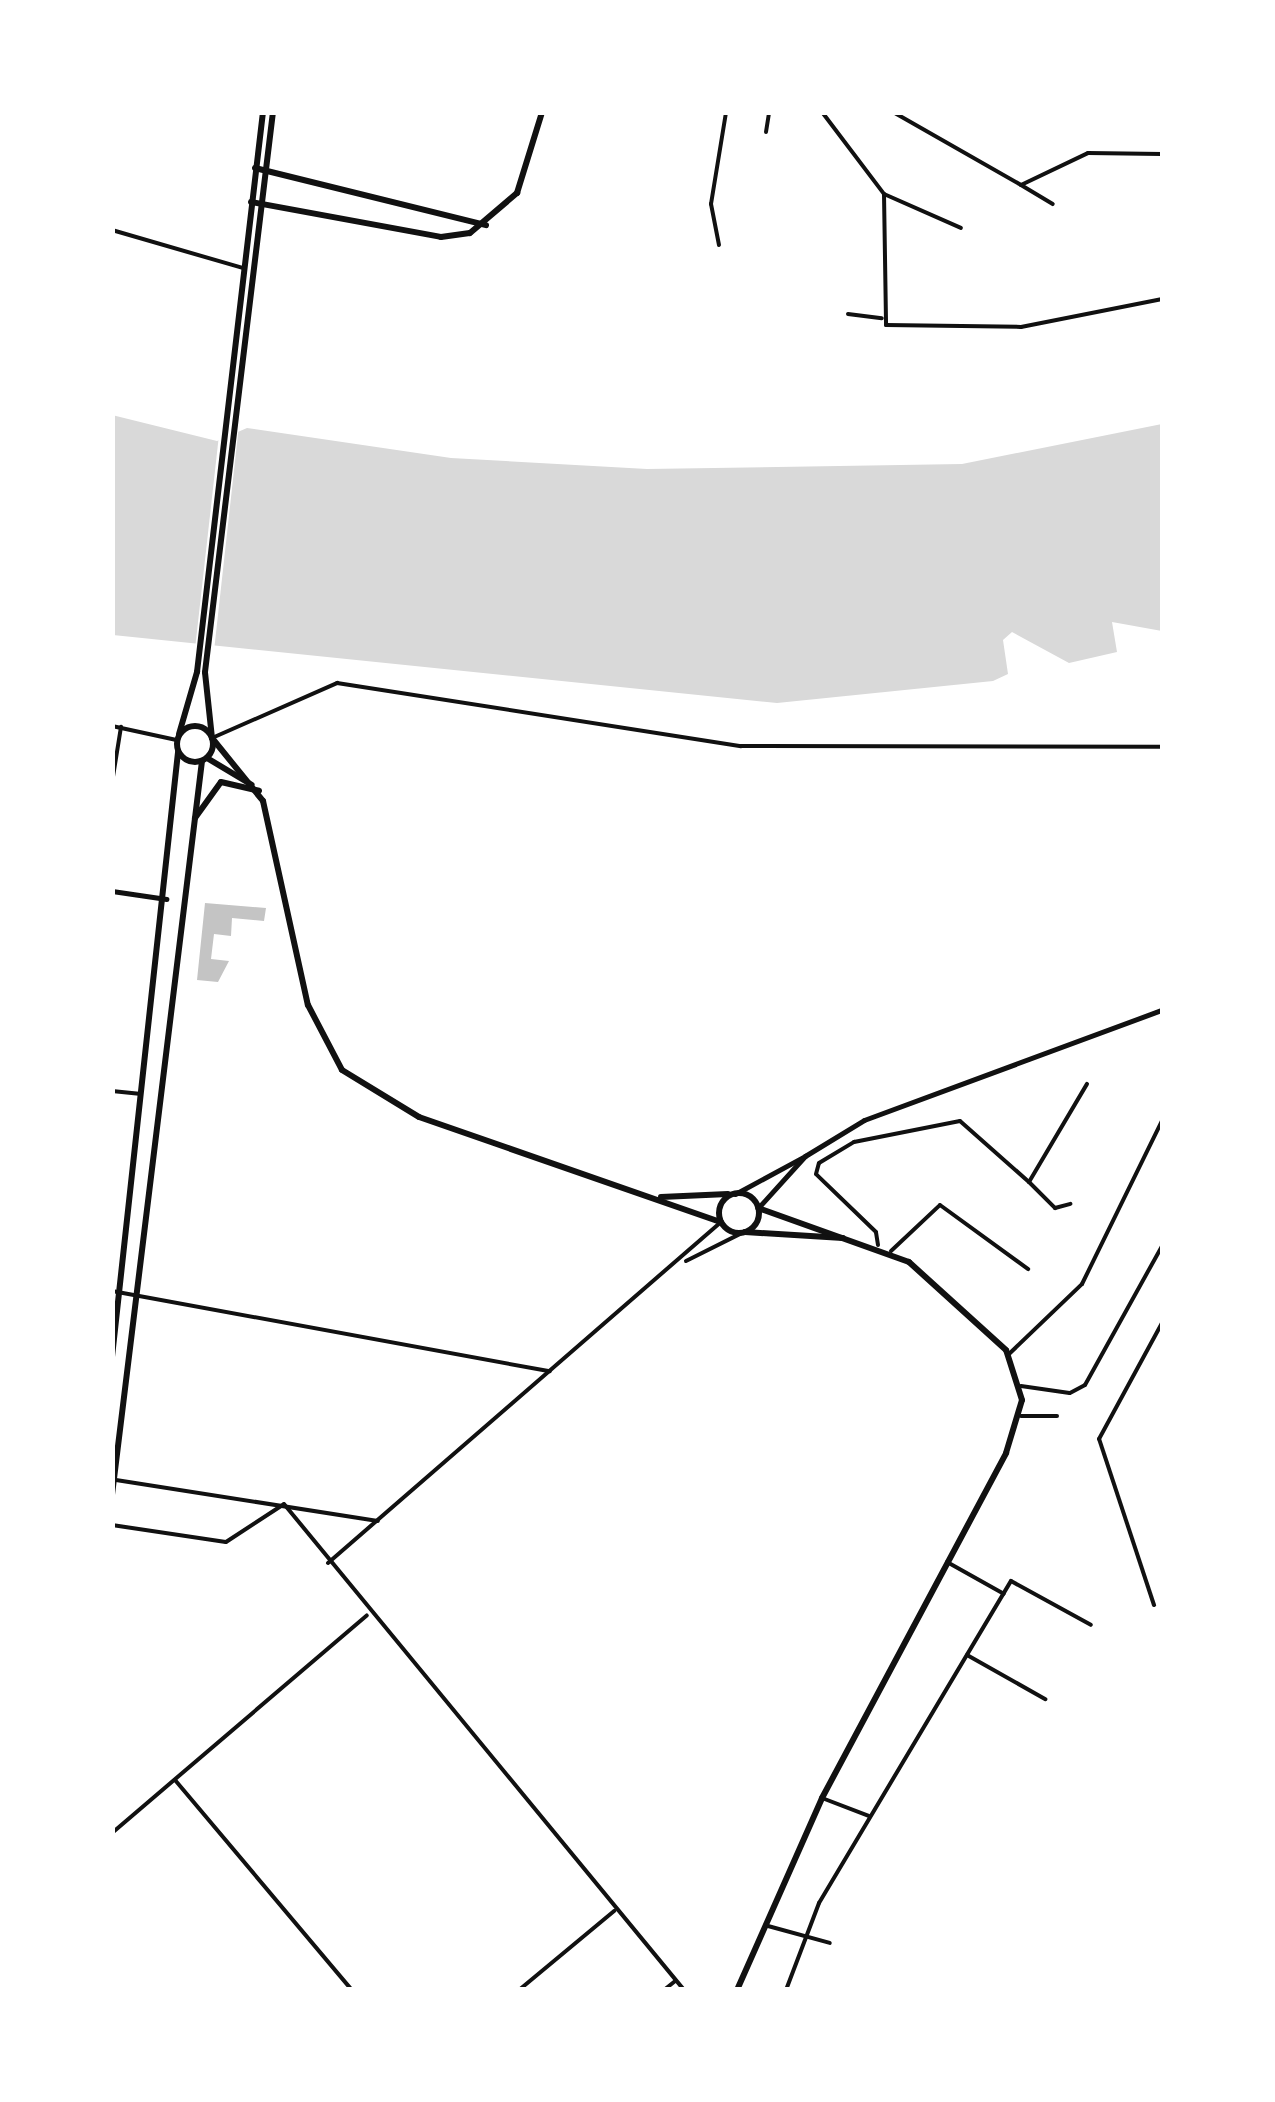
<!DOCTYPE html>
<style>
body{margin:0}
#map{position:relative;width:1275px;height:2102px;overflow:hidden;background:#fff;font-family:Roboto,sans-serif}
div>[style]{position:absolute}
.water>*{inset:0;background:#d9d9d9}
.pier>*{inset:0;background:#fff}
.building>*{inset:0;background:#c4c4c4}
.minor>*{height:4px;margin:-2px;padding:0 2px;transform-origin:2px;border-radius:2px;background:#111}
.tertiary>*{height:5px;margin:-2.5px;padding:0 2.5px;transform-origin:2.5px;border-radius:2.5px;background:#111}
.secondary>*{height:6px;margin:-3px;padding:0 3px;transform-origin:3px;border-radius:3px;background:#111}
.secondary>.ring{margin:-3px;padding:0;box-sizing:content-box;background:none;border:6px solid #111;border-radius:50%}
.primary>*{height:6px;margin:-3px;padding:0 3px;transform-origin:3px;border-radius:3px;background:#111}
.primary>.ring{margin:-3px;padding:0;box-sizing:content-box;background:none;border:6px solid #111;border-radius:50%}
span{translate:-50% -50%;white-space:nowrap;text-align:center;line-height:1.15;-webkit-text-stroke:10px #fff;paint-order:stroke}
.frame{position:absolute;inset:0;border:115px solid #fff;pointer-events:none}
</style>
<div id="map">
<div class="water">
<i style="clip-path:polygon(112px 415px,217px 441px,247px 428px,451px 458px,647px 469px,962px 464px,1162px 424px,1162px 631px,1112px 622px,1117px 652px,1069px 663px,1012px 632px,1003px 640px,1008px 674px,993px 681px,777px 703px,113px 635px)"></i>
</div>
<div class="pier">
<i style="clip-path:polygon(239px 425px,214px 651px,195px 649px,219px 435px)"></i>
</div>
<div class="building">
<i style="clip-path:polygon(205px 903px,266px 908px,264px 921px,232px 918px,231px 936px,214px 934px,211px 959px,229px 961px,218px 982px,197px 980px)"></i>
</div>
<div class="minor">
<i style="left:822px;top:112px;width:103px;rotate:52.9deg"></i>
<i style="left:884px;top:194px;width:131px;rotate:89.1deg"></i>
<i style="left:886px;top:325px;width:135px;rotate:0.8deg"></i>
<i style="left:1021px;top:327px;width:144px;rotate:-11.2deg"></i>
<i style="left:893px;top:112px;width:147px;rotate:29.7deg"></i>
<i style="left:1021px;top:185px;width:74px;rotate:-25.5deg"></i>
<i style="left:1088px;top:153px;width:74px;rotate:0.8deg"></i>
<i style="left:766px;top:132px;width:20px;rotate:-81deg"></i>
<i style="left:1021px;top:185px;width:37px;rotate:31deg"></i>
<i style="left:884px;top:194px;width:84px;rotate:23.8deg"></i>
<i style="left:112px;top:230px;width:136px;rotate:16.2deg"></i>
<i style="left:719px;top:245px;width:42px;rotate:-101deg"></i>
<i style="left:711px;top:204px;width:93px;rotate:-80.7deg"></i>
<i style="left:848px;top:314px;width:34px;rotate:7deg"></i>
<i style="left:112px;top:726px;width:66px;rotate:12.2deg"></i>
<i style="left:212px;top:738px;width:137px;rotate:-23.7deg"></i>
<i style="left:337px;top:683px;width:409px;rotate:8.9deg"></i>
<i style="left:741px;top:746px;width:421px;rotate:0.1deg"></i>
<i style="left:112px;top:783px;width:57px;rotate:-80.9deg"></i>
<i style="left:112px;top:1091px;width:27px;rotate:6deg"></i>
<i style="left:1029px;top:1182px;width:37px;rotate:45deg"></i>
<i style="left:1055px;top:1208px;width:16px;rotate:-15deg"></i>
<i style="left:878px;top:1245px;width:13px;rotate:-99deg"></i>
<i style="left:876px;top:1232px;width:83px;rotate:-136deg"></i>
<i style="left:816px;top:1174px;width:11px;rotate:-75deg"></i>
<i style="left:819px;top:1163px;width:41px;rotate:-31deg"></i>
<i style="left:854px;top:1142px;width:108px;rotate:-11.2deg"></i>
<i style="left:960px;top:1121px;width:92px;rotate:41.5deg"></i>
<i style="left:1029px;top:1182px;width:114px;rotate:-59.4deg"></i>
<i style="left:891px;top:1251px;width:67px;rotate:-43.2deg"></i>
<i style="left:940px;top:1205px;width:109px;rotate:36deg"></i>
<i style="left:686px;top:1261px;width:65px;rotate:-26.6deg"></i>
<i style="left:112px;top:1291px;width:445px;rotate:10.4deg"></i>
<i style="left:1009px;top:1354px;width:101px;rotate:-43.8deg"></i>
<i style="left:1082px;top:1284px;width:182px;rotate:-63.9deg"></i>
<i style="left:1021px;top:1386px;width:49px;rotate:8.1deg"></i>
<i style="left:1070px;top:1393px;width:17px;rotate:-28deg"></i>
<i style="left:1085px;top:1385px;width:159px;rotate:-61deg"></i>
<i style="left:1021px;top:1416px;width:36px"></i>
<i style="left:116px;top:1480px;width:265px;rotate:8.9deg"></i>
<i style="left:112px;top:1525px;width:115px;rotate:8.5deg"></i>
<i style="left:226px;top:1542px;width:69px;rotate:-33.2deg"></i>
<i style="left:284px;top:1504px;width:629px;rotate:50.54deg"></i>
<i style="left:947px;top:1562px;width:65px;rotate:29.3deg"></i>
<i style="left:328px;top:1563px;width:520px;rotate:-40.95deg"></i>
<i style="left:1154px;top:1605px;width:175px;rotate:-108.3deg"></i>
<i style="left:1099px;top:1439px;width:132px;rotate:-61.5deg"></i>
<i style="left:967px;top:1655px;width:90px;rotate:29.4deg"></i>
<i style="left:175px;top:1780px;width:275px;rotate:49.9deg"></i>
<i style="left:822px;top:1798px;width:50px;rotate:21deg"></i>
<i style="left:112px;top:1833px;width:335px;rotate:-40.5deg"></i>
<i style="left:768px;top:1926px;width:64px;rotate:15.3deg"></i>
<i style="left:519px;top:1990px;width:124px;rotate:-39.7deg"></i>
<i style="left:664px;top:1990px;width:14px;rotate:-39deg"></i>
<i style="left:786px;top:1990px;width:93px;rotate:-69.2deg"></i>
<i style="left:819px;top:1903px;width:375px;rotate:-59.2deg"></i>
<i style="left:1011px;top:1581px;width:91px;rotate:28.8deg"></i>
</div>
<div class="tertiary">
<i style="left:112px;top:891px;width:55px;rotate:8.4deg"></i>
<i style="left:805px;top:1156px;width:69px;rotate:-31.4deg"></i>
<i style="left:864px;top:1120px;width:318px;rotate:-20.3deg"></i>
<i style="left:735px;top:1194px;width:80px;rotate:-28.5deg"></i>
<i style="left:805px;top:1156px;width:70px;rotate:132.1deg"></i>
</div>
<div class="secondary">
<i style="left:255px;top:168px;width:238px;rotate:13.9deg"></i>
<i style="left:251px;top:202px;width:193px;rotate:10.4deg"></i>
<i style="left:441px;top:237px;width:29px;rotate:-8deg"></i>
<i style="left:470px;top:233px;width:62px;rotate:-40.4deg"></i>
<i style="left:517px;top:193px;width:85px;rotate:-72.8deg"></i>
<i style="left:212px;top:738px;width:81px;rotate:51deg"></i>
<i style="left:263px;top:801px;width:209px;rotate:77.6deg"></i>
<i style="left:308px;top:1005px;width:73px;rotate:62.4deg"></i>
<i style="left:342px;top:1070px;width:90px;rotate:31.4deg"></i>
<i style="left:419px;top:1117px;width:320px;rotate:19.2deg"></i>
<i style="left:207px;top:758px;width:52px;rotate:31deg"></i>
<i class="ring" style="left:719px;top:1193px;width:34px;height:34px"></i>
<i style="left:661px;top:1197px;width:67px;rotate:-2.6deg"></i>
<i style="left:745px;top:1232px;width:98px;rotate:3.5deg"></i>
<i style="left:737px;top:1990px;width:210px;rotate:-66.1deg"></i>
<i style="left:822px;top:1798px;width:391px;rotate:-61.9deg"></i>
<i style="left:1006px;top:1453px;width:55px;rotate:-73.2deg"></i>
<i style="left:1022px;top:1400px;width:52px;rotate:-107.7deg"></i>
<i style="left:1006px;top:1350px;width:131px;rotate:-137.8deg"></i>
<i style="left:909px;top:1262px;width:160px;rotate:-160.3deg"></i>
</div>
<div class="primary">
<i class="ring" style="left:177px;top:726px;width:30px;height:30px"></i>
<i style="left:179px;top:734px;width:65px;rotate:-73.8deg"></i>
<i style="left:197px;top:672px;width:564px;rotate:-83.28deg"></i>
<i style="left:212px;top:738px;width:66px;rotate:-96.1deg"></i>
<i style="left:205px;top:672px;width:564px;rotate:-83.08deg"></i>
<i style="left:195px;top:818px;width:44px;rotate:-54.2deg"></i>
<i style="left:221px;top:782px;width:39px;rotate:13deg"></i>
<i style="left:112px;top:1357px;width:609px;rotate:-83.77deg"></i>
<i style="left:112px;top:1495px;width:739px;rotate:-83.01deg"></i>
</div>
<div class="frame"></div>
</div>
